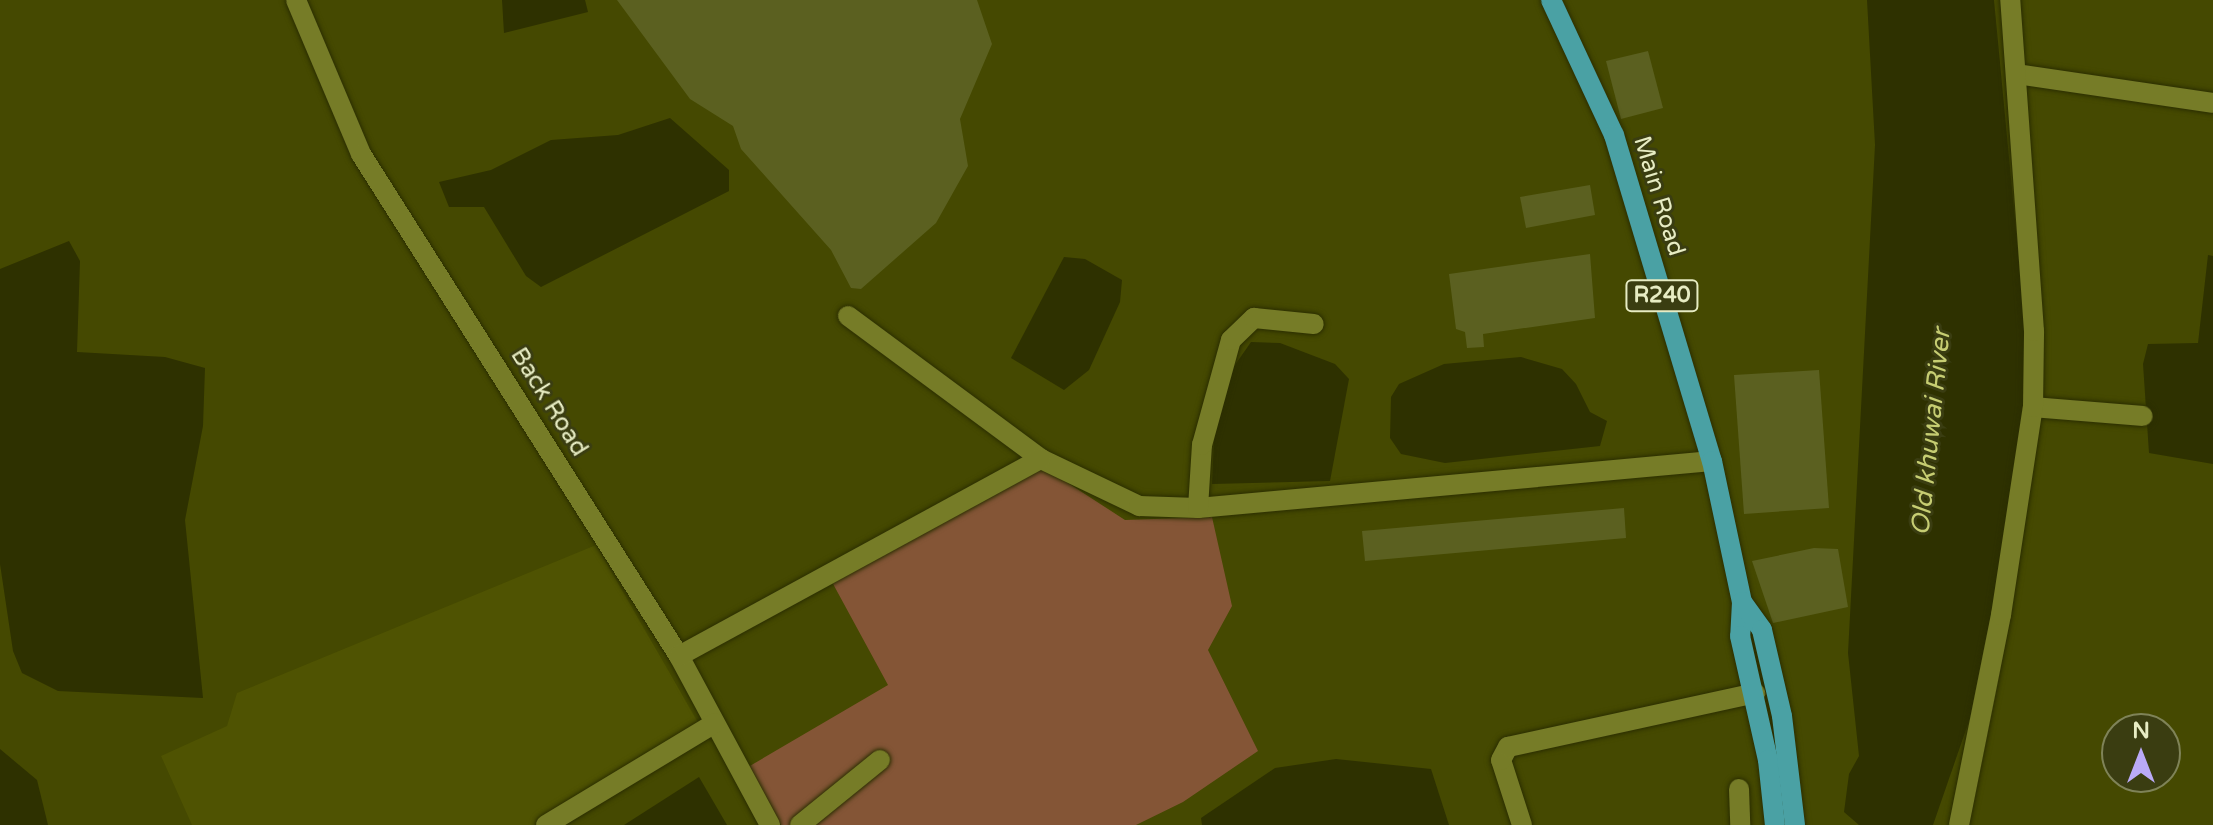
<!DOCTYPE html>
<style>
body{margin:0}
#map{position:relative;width:2213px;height:825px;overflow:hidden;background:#454901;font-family:"Varela Round",sans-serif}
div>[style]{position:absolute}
.built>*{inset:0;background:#4f5302}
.green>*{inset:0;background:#845536}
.water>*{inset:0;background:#2e3100}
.building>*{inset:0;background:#5b6020}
.roads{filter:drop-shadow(0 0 2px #2b2e00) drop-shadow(0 0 2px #2b2e00)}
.minor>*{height:20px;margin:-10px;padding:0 10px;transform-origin:10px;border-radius:10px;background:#767c27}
.major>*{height:20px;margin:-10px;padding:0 10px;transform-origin:10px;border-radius:10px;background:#4aa1a4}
span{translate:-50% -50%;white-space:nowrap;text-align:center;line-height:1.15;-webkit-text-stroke:6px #3a3d11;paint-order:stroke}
.shield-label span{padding:2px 6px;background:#3a3d11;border:2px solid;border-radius:6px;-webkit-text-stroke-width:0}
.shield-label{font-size:22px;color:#e7ecc3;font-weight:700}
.street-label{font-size:24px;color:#e7ecc3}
.water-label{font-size:26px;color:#c6cd72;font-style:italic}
.north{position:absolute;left:2101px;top:713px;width:80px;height:80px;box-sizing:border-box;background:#3a3d11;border:2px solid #7f8358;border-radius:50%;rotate:0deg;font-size:22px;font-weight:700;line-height:32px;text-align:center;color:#e7ecc3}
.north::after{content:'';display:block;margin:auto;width:28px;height:36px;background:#baaaf7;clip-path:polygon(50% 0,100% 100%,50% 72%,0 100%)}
</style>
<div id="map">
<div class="built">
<i style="clip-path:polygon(596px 545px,703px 731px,551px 825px,192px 825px,161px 756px,227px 726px,237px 693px)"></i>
</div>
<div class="green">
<i style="clip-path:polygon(1034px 461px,1125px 520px,1212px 517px,1232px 606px,1208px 650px,1258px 751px,1183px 802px,1136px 825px,781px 825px,743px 770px,888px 685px,832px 582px)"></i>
</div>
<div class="water">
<i style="clip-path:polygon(502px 0,585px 0,588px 12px,504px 33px)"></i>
<i style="clip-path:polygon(1867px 0,1994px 0,2030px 378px,1978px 695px,1933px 825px,1859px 825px,1844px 812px,1849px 774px,1859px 756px,1848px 653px,1875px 145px)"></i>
<i style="clip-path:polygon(670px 118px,729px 170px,729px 191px,541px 287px,526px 276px,484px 207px,449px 207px,439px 182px,491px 170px,551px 140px,618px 135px)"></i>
<i style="clip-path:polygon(69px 241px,80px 261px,77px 352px,165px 357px,205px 368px,203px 426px,185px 520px,203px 698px,58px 691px,22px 673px,13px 651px,0 564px,0 269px)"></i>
<i style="clip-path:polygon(2208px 255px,2213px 256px,2213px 464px,2149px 453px,2143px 364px,2148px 344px,2198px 343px)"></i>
<i style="clip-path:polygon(1064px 257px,1085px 259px,1122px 280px,1120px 302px,1089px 370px,1064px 390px,1011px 358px)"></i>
<i style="clip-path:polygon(1251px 342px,1280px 343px,1335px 364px,1349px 379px,1330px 481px,1212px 484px,1215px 417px,1228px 375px)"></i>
<i style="clip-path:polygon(1521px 357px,1562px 369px,1576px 384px,1590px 412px,1607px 421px,1600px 446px,1445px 463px,1401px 454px,1390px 438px,1391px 397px,1399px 384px,1444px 364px)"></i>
<i style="clip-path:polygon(0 749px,37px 780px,48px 825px,0 825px)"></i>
<i style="clip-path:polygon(1336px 759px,1431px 769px,1449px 825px,1202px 825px,1201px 818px,1275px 768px)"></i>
<i style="clip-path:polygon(699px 777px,727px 825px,624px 825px)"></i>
</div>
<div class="building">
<i style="clip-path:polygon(617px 0,977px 0,992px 44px,960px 119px,968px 166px,936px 223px,861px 289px,851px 288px,831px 250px,741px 149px,733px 126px,690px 99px)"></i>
<i style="clip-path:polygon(1648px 51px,1663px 108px,1621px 119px,1606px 61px)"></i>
<i style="clip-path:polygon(1590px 185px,1595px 215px,1526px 228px,1520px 197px)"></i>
<i style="clip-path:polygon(1590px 254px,1595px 318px,1483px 334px,1484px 347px,1467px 348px,1465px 332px,1456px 329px,1449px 274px)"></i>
<i style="clip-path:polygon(1819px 370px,1829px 508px,1744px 514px,1734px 375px)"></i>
<i style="clip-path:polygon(1624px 508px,1626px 538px,1365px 561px,1362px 531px)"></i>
<i style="clip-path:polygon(1814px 548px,1838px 549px,1848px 607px,1773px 623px,1752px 561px)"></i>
</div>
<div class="roads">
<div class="minor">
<i style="left:296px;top:0;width:167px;rotate:67.1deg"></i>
<i style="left:361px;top:154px;width:594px;rotate:57.65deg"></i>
<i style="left:679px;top:656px;width:192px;rotate:61.7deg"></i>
<i style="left:2017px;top:74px;width:198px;rotate:8.4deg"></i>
<i style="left:848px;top:316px;width:240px;rotate:36.5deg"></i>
<i style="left:1041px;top:459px;width:109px;rotate:25.6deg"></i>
<i style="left:1139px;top:506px;width:59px;rotate:1.9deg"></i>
<i style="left:1198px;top:508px;width:516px;rotate:-5.22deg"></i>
<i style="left:2033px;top:407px;width:110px;rotate:4.7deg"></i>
<i style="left:1198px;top:508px;width:63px;rotate:-86.4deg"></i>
<i style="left:1202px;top:445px;width:109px;rotate:-74.6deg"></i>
<i style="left:1231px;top:340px;width:32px;rotate:-44deg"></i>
<i style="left:1254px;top:318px;width:60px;rotate:5.7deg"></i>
<i style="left:679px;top:656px;width:412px;rotate:-28.6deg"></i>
<i style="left:1739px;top:789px;width:36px;rotate:88deg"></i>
<i style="left:546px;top:825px;width:197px;rotate:-31.1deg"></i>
<i style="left:800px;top:825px;width:103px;rotate:-39.1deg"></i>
<i style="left:1522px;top:825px;width:68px;rotate:-107.9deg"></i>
<i style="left:1501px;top:760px;width:15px;rotate:-62deg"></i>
<i style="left:1508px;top:747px;width:253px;rotate:-12.3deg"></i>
<i style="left:1959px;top:825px;width:214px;rotate:-78.7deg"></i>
<i style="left:2001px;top:615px;width:210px;rotate:-81.3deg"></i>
<i style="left:2033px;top:407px;width:76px;rotate:-89.2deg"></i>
<i style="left:2034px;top:331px;width:332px;rotate:-94.1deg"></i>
</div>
<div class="major">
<i style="left:1551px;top:0;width:149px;rotate:65deg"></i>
<i style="left:1614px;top:135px;width:340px;rotate:73.3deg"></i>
<i style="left:1712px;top:461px;width:144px;rotate:78deg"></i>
<i style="left:1742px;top:602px;width:34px;rotate:93deg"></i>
<i style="left:1740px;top:636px;width:127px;rotate:77.3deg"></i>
<i style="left:1768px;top:760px;width:65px;rotate:83.9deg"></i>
<i style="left:1742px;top:602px;width:34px;rotate:54deg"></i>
<i style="left:1762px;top:630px;width:88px;rotate:76.9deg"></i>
<i style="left:1782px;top:716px;width:110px;rotate:83.2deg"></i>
</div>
</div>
<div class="shield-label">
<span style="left:1662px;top:296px">R240</span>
</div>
<div class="street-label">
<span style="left:1659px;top:196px;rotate:73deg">Main Road</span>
<span style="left:549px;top:402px;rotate:58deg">Back Road</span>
</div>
<div class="water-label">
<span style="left:1931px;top:432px;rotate:-84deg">Old khuwai River</span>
</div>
<div class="north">N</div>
</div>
